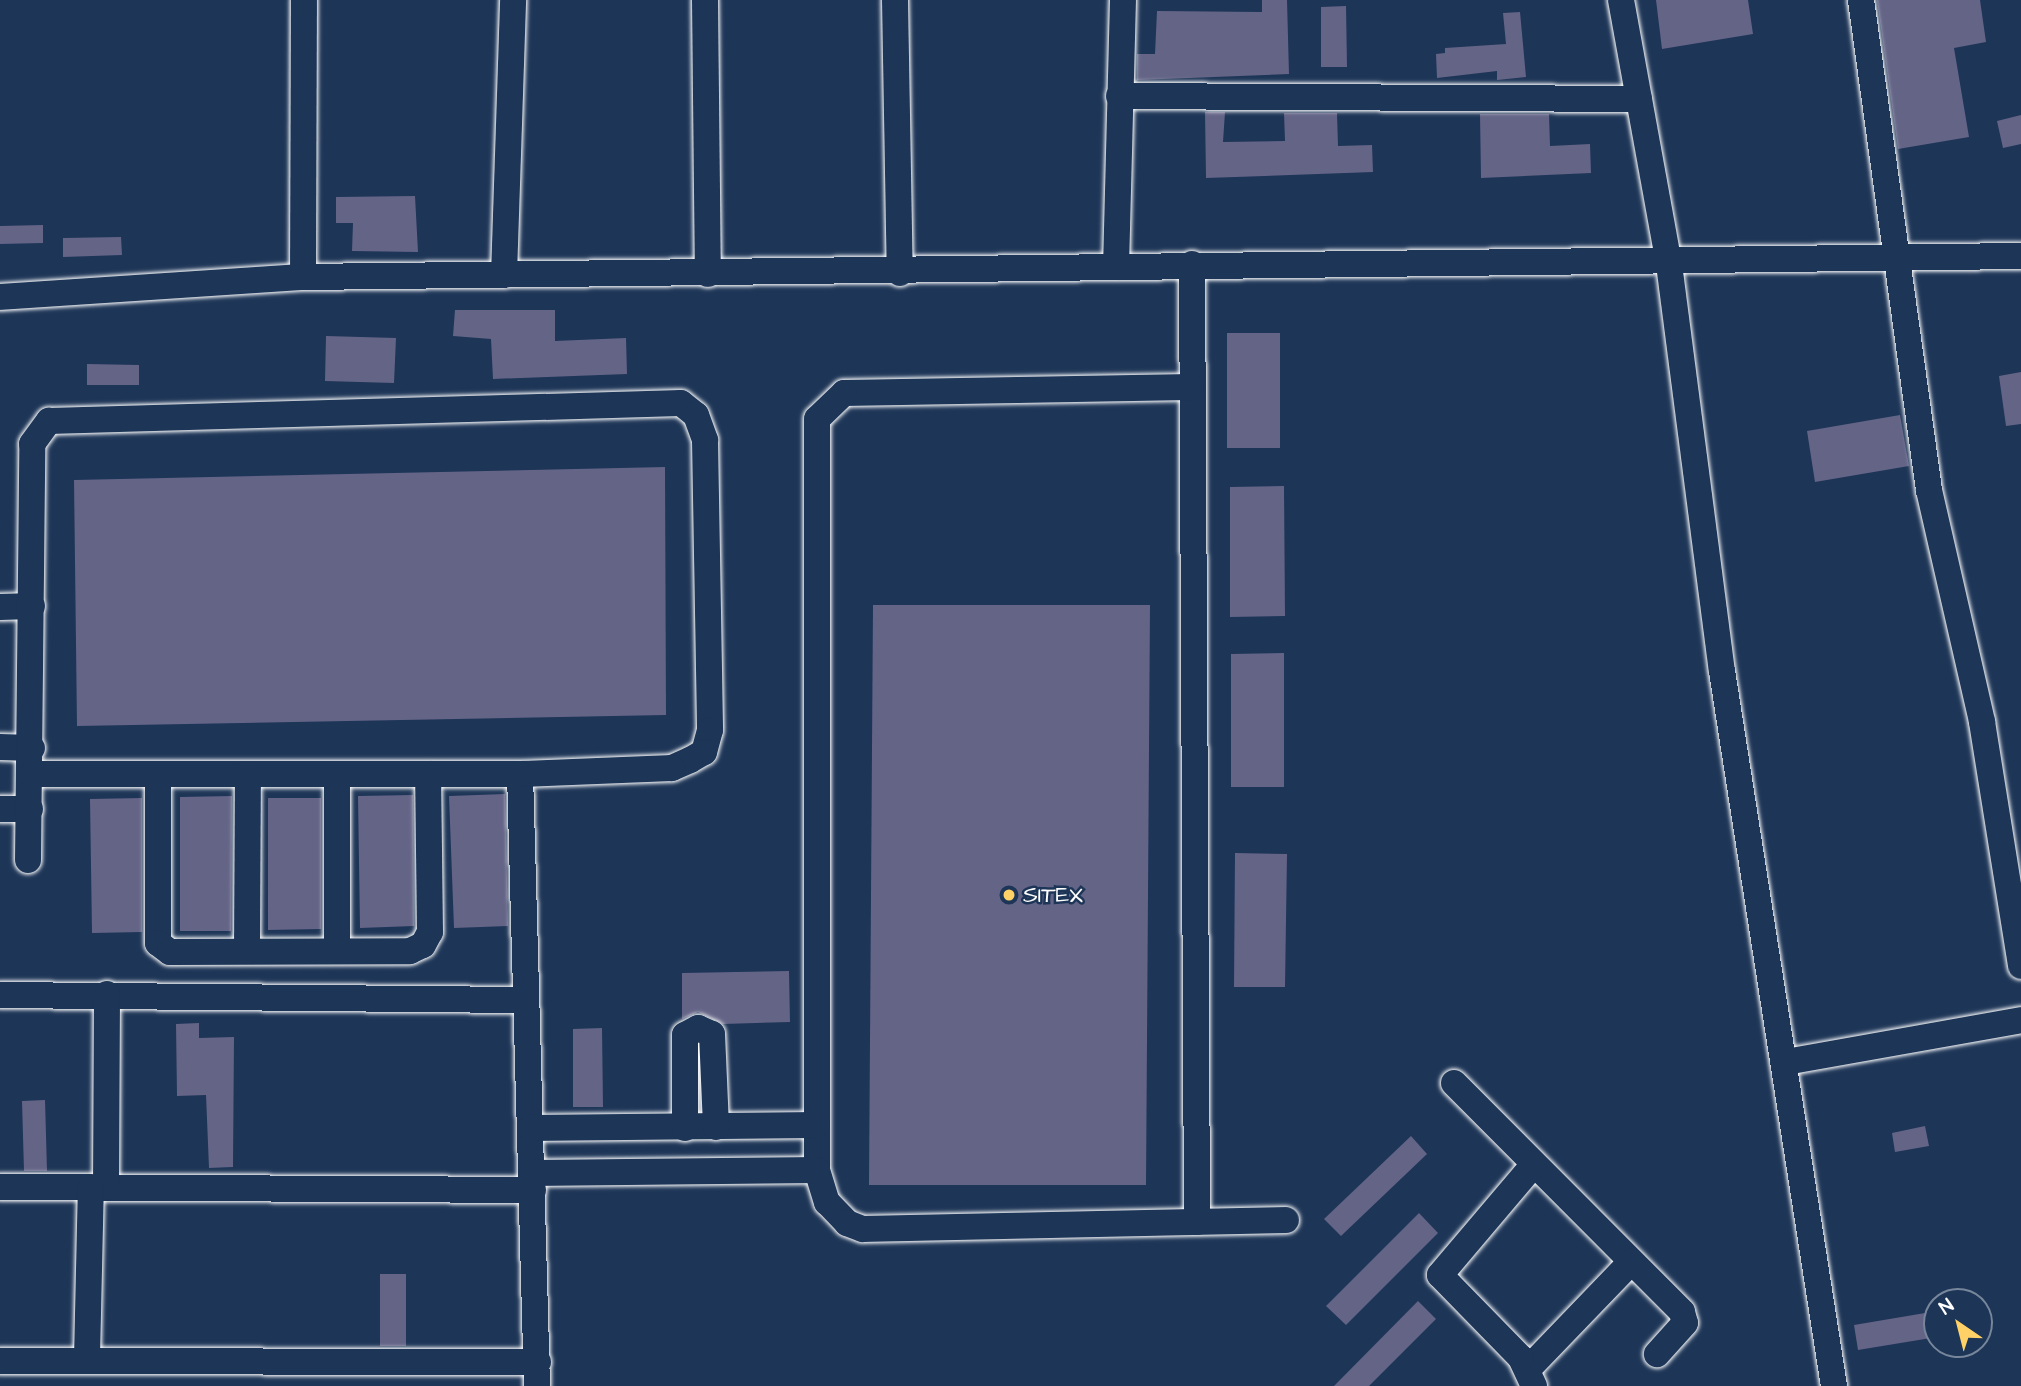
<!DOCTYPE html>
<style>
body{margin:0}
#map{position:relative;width:2021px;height:1386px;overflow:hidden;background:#1d3557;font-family:"Architects Daughter",sans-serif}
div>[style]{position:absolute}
.building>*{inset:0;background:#646487}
.roads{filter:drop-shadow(0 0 2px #fff) drop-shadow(0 0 2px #fff)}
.minor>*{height:26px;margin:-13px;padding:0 13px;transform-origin:13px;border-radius:13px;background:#1d3557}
.dots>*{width:19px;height:19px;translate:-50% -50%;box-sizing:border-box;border:4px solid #1d3557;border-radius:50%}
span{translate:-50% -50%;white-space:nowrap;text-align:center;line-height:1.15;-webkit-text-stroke:5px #1d3557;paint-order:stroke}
.poi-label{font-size:23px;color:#fff}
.left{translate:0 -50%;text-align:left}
.north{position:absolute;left:1923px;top:1288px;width:70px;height:70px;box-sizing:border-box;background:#1d3557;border:2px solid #77869a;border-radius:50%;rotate:325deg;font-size:19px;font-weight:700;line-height:28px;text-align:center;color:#fff}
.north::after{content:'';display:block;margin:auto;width:24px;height:32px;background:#ffd166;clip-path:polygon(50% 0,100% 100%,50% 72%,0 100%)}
</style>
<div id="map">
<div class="building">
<i style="clip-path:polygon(1262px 0,1287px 0,1289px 74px,1137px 80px,1137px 54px,1155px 54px,1157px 11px,1262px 12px)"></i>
<i style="clip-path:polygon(1656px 0,1748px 0,1753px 34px,1662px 49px)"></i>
<i style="clip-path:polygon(1877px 0,1980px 0,1986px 42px,1954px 48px,1969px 137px,1898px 149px)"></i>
<i style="clip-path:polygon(1346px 6px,1347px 67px,1321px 67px,1321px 7px)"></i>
<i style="clip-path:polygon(1520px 12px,1526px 77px,1497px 80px,1497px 71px,1437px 78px,1436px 54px,1445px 53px,1445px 48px,1506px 44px,1503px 13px)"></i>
<i style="clip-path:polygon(1205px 112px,1225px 112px,1223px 142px,1285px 141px,1284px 113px,1337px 113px,1338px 146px,1372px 145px,1373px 172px,1206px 178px)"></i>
<i style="clip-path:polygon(1480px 114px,1549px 114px,1550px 146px,1590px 144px,1591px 173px,1481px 178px)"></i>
<i style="clip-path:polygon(2021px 115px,2021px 144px,2003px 148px,1997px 121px)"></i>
<i style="clip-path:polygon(415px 196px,418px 252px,352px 251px,353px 223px,336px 223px,336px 197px)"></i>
<i style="clip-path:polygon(43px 225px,43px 243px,0 244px,0 226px)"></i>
<i style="clip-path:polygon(121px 237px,122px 255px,63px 257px,63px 238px)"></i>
<i style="clip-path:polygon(455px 310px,555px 310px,555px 341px,626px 338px,627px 374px,493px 379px,491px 339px,453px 336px)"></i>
<i style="clip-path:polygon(1227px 333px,1280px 333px,1280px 448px,1227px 448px)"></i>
<i style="clip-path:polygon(326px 336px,396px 338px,394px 383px,325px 381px)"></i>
<i style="clip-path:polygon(87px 364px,139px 365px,139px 385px,87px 385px)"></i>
<i style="clip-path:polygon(2021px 372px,2021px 424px,2006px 426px,1999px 376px)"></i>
<i style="clip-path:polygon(1900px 415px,1909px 466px,1815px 482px,1807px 431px)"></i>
<i style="clip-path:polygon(665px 467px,666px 715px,77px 726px,74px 480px)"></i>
<i style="clip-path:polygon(1284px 486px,1285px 616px,1230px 617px,1230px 487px)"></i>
<i style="clip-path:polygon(873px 605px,1150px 605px,1146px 1185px,869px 1185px)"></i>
<i style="clip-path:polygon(1284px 653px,1284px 787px,1231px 787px,1231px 654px)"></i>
<i style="clip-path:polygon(505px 794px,508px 926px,454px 928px,449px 796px)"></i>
<i style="clip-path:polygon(413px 795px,414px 926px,360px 928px,358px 796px)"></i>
<i style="clip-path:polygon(232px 796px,231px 931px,180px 931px,180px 797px)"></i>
<i style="clip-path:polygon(142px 798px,142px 932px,92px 933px,90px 799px)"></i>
<i style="clip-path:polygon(268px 798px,321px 798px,321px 929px,268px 930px)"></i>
<i style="clip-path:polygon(1235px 853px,1287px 854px,1285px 987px,1234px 987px)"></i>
<i style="clip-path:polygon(789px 971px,790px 1022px,723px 1024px,698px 1012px,682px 1019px,682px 973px)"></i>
<i style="clip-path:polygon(199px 1023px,199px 1038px,234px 1037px,233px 1167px,209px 1168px,206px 1095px,177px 1096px,176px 1024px)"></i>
<i style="clip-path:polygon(602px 1028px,603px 1107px,573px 1107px,573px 1029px)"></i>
<i style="clip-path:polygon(45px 1100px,47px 1171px,24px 1171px,22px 1101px)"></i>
<i style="clip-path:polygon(1925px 1126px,1929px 1146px,1895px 1152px,1892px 1133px)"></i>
<i style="clip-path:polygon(1411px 1136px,1427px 1154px,1341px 1236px,1324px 1219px)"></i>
<i style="clip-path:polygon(1419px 1213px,1438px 1233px,1346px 1325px,1326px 1306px)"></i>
<i style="clip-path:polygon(380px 1274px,406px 1274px,406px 1346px,380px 1346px)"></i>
<i style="clip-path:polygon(1418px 1301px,1436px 1319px,1369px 1386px,1334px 1386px)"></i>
<i style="clip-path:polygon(1937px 1311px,1937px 1337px,1858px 1350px,1854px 1325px)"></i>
</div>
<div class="roads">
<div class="minor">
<i style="left:705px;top:0;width:274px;rotate:89.4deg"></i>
<i style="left:895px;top:0;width:273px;rotate:89deg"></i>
<i style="left:1621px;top:0;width:268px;rotate:79.7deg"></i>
<i style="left:1669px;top:264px;width:410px;rotate:82.6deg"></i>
<i style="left:1722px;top:671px;width:724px;rotate:81.1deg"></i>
<i style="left:1861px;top:0;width:495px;rotate:82.1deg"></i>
<i style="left:1929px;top:490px;width:238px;rotate:77.1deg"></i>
<i style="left:1982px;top:722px;width:247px;rotate:80.9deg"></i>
<i style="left:1119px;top:96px;width:520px;rotate:0.33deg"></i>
<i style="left:1192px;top:264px;width:958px;rotate:89.7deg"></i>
<i style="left:1116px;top:267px;width:267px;rotate:-88.5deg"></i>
<i style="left:504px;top:275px;width:275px;rotate:-88.1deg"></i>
<i style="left:303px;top:277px;width:277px;rotate:-89.8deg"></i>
<i style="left:0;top:297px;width:304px;rotate:-3.8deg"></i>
<i style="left:303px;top:277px;width:1718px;rotate:-0.7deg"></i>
<i style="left:1191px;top:387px;width:347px;rotate:179deg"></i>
<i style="left:844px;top:393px;width:37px;rotate:136deg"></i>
<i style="left:817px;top:419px;width:751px;rotate:90deg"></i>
<i style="left:817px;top:1170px;width:34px;rotate:73deg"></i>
<i style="left:827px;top:1202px;width:29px;rotate:46deg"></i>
<i style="left:847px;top:1223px;width:17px;rotate:21deg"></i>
<i style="left:863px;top:1229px;width:423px;rotate:-1.2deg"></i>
<i style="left:0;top:607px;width:32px;rotate:-2deg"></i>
<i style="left:0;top:747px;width:32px;rotate:2deg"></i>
<i style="left:158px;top:774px;width:169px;rotate:90deg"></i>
<i style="left:158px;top:943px;width:15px;rotate:37deg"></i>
<i style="left:170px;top:952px;width:240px;rotate:-0.2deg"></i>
<i style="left:410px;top:951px;width:14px;rotate:-25deg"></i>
<i style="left:423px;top:945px;width:15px;rotate:-62deg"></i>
<i style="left:430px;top:932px;width:158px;rotate:-90.7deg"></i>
<i style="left:337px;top:774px;width:176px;rotate:90deg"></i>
<i style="left:520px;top:774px;width:612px;rotate:88.41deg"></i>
<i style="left:0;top:809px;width:30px"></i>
<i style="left:28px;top:860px;width:416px;rotate:-89.4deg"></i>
<i style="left:32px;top:444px;width:29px;rotate:-54deg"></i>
<i style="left:49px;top:421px;width:632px;rotate:-1.63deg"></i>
<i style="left:681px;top:403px;width:19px;rotate:39deg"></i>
<i style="left:696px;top:415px;width:27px;rotate:70deg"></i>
<i style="left:705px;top:440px;width:290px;rotate:89deg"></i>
<i style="left:710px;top:730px;width:23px;rotate:105deg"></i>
<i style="left:704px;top:752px;width:16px;rotate:150deg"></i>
<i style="left:690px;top:760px;width:20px;rotate:156deg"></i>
<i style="left:672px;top:768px;width:152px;rotate:177.7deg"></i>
<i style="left:520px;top:774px;width:488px;rotate:180deg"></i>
<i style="left:247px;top:951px;width:177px;rotate:-89.7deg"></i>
<i style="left:0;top:995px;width:525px;rotate:0.55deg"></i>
<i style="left:1786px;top:1062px;width:239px;rotate:-10.1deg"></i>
<i style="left:1454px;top:1083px;width:323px;rotate:45.1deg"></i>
<i style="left:1682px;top:1312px;width:11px;rotate:75deg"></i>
<i style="left:1685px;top:1323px;width:42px;rotate:132.1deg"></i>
<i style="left:530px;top:1128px;width:287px;rotate:-0.6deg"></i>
<i style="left:685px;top:1128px;width:93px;rotate:-90deg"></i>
<i style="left:685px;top:1035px;width:15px;rotate:-28deg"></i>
<i style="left:698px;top:1028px;width:15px;rotate:23deg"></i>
<i style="left:712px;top:1034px;width:93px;rotate:87.5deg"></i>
<i style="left:532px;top:1173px;width:285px;rotate:-0.6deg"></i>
<i style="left:0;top:1187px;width:533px;rotate:0.32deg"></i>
<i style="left:106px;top:1187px;width:193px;rotate:-89.7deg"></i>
<i style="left:87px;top:1358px;width:171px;rotate:-88.7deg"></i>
<i style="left:0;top:1361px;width:538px;rotate:0.11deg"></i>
<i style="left:1528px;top:1369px;width:149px;rotate:-46.1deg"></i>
<i style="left:1534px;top:1386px;width:31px;rotate:-115deg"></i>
<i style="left:1521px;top:1358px;width:116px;rotate:-134.3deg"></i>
<i style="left:1440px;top:1275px;width:145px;rotate:-49.7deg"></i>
</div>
</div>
<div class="dots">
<i style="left:1009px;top:895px;background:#ffd166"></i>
</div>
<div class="poi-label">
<span class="left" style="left:1023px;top:895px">SITEX</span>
</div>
<div class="north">N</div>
</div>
